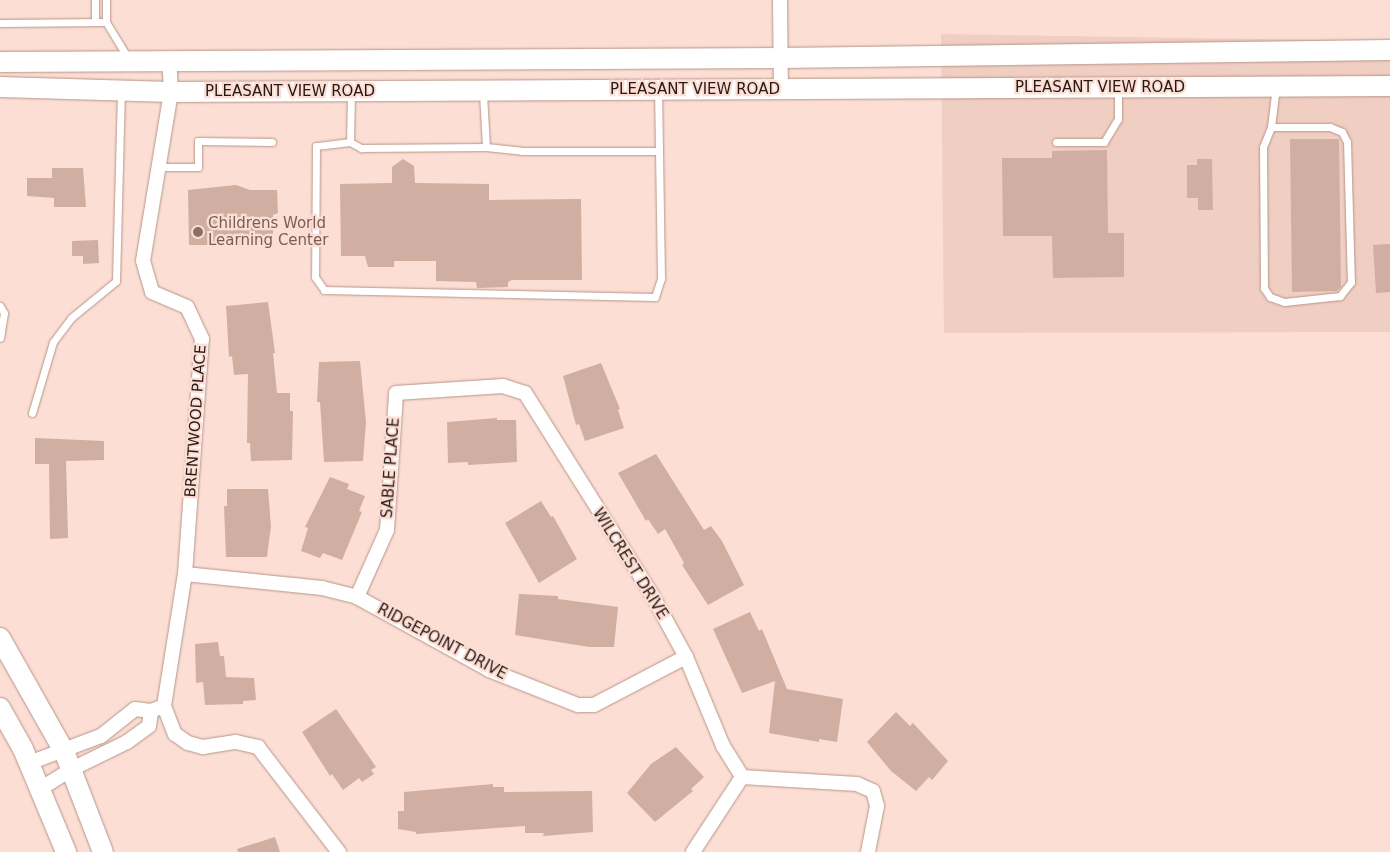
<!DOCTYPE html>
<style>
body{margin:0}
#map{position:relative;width:1390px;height:852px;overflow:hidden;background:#fcded4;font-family:"DejaVu Sans",sans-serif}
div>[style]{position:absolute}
.built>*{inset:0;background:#f1cec2}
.building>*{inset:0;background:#d1aea2}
.roads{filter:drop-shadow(0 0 1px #b79589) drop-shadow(0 0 1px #b79589)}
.service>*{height:7px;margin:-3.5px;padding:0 3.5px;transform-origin:3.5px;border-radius:3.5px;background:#fff}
.minor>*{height:14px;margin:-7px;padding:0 7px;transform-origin:7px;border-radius:7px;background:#fff}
.secondary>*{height:20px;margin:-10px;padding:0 10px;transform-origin:10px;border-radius:10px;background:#fff}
.dots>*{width:14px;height:14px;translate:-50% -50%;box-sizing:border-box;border:2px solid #fcded4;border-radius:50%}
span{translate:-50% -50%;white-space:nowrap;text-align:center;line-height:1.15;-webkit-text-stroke:4.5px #fcded4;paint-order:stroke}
.street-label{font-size:15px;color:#261914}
.education-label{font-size:15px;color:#785e54}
.left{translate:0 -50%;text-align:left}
</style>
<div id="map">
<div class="built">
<i style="clip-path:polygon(941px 34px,1390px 41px,1390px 332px,944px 333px)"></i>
</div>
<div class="building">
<i style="clip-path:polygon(1290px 139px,1339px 139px,1341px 287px,1337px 291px,1292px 292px)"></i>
<i style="clip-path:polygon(1107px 150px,1108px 233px,1124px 233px,1124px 277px,1053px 278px,1052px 236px,1003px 236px,1002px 158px,1052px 158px,1052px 151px)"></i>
<i style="clip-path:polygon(403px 159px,414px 166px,415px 183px,489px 184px,489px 200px,581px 199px,582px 280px,512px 280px,508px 282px,508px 287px,477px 288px,476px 282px,436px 281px,436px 261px,394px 261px,394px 267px,368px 267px,365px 256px,341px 256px,340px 184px,392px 183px,392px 167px)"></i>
<i style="clip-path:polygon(1197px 159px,1212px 159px,1213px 210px,1198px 210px,1198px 198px,1187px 198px,1187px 165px,1197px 165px)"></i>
<i style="clip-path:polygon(52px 168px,83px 168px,86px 207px,54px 207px,54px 198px,27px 196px,27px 178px,52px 178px)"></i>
<i style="clip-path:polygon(236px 185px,250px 190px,277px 190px,278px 213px,273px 215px,273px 245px,189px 245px,188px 190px)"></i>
<i style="clip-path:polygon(98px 240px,99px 263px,83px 264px,83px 256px,72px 256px,72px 241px)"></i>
<i style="clip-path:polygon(1390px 244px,1390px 292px,1376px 293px,1373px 245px)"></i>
<i style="clip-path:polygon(268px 302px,275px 353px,273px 353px,277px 393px,290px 393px,290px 411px,293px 411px,292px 460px,251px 461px,250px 443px,247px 443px,248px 374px,234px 375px,232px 356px,229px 357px,226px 306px)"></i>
<i style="clip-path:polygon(360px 361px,366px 422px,363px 461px,324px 462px,320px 402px,317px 402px,319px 362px)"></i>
<i style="clip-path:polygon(601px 363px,620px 409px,618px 410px,624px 428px,585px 441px,579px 424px,576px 425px,563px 376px)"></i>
<i style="clip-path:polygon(497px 418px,497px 420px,516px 420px,517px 462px,468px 465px,468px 462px,448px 463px,447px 422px)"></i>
<i style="clip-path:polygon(35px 438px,104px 441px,104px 460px,66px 461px,68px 538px,50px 539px,49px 464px,35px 464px)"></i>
<i style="clip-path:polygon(656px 454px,704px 530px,711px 526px,722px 541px,744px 585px,708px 605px,682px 565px,684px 563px,665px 529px,658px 534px,648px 519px,646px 521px,618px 473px)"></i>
<i style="clip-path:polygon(330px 477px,349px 484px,347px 489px,365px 496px,359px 511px,362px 512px,342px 560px,323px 553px,320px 558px,301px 551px,308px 528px,305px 527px)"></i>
<i style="clip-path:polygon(227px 489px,268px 489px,271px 526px,267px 557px,226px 557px,224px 506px,227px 506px)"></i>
<i style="clip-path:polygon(541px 501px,551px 517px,553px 516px,577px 559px,539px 583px,505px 523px)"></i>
<i style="clip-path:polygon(519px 594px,558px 596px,558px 599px,618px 607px,614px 647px,589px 647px,515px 635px)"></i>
<i style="clip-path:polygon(750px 612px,759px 631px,762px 629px,787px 689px,843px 699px,837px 742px,819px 739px,819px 742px,769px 733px,775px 681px,742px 693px,713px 629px)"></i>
<i style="clip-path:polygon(218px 642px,220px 656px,224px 656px,226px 677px,254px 678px,256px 700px,243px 701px,243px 704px,205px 705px,203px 682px,196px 683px,195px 644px)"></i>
<i style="clip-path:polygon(336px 709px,376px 767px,371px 770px,374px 774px,362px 782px,359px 778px,343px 790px,332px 774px,330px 776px,302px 732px)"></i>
<i style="clip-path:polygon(896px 712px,910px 726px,913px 723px,948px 761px,932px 780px,929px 777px,916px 791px,891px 771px,867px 742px)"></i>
<i style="clip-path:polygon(676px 747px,704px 777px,691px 789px,693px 791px,655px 822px,627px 793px,651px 764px)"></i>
<i style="clip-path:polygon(493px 784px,493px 787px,504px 787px,504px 792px,592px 791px,593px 832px,543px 836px,544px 833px,525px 833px,525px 826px,416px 834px,416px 832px,398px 829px,398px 811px,404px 811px,404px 792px)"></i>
<i style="clip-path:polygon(275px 837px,280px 852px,238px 852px,237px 849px)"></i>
</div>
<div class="roads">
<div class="service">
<i style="left:95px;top:22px;width:22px;rotate:-90deg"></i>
<i style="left:106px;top:22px;width:42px;rotate:58.6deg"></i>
<i style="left:0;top:23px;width:106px;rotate:-0.5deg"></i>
<i style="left:106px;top:22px;width:22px;rotate:-90deg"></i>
<i style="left:351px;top:92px;width:50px;rotate:91.1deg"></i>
<i style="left:350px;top:142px;width:34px;rotate:173deg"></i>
<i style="left:316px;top:146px;width:131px;rotate:90.4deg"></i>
<i style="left:315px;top:277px;width:16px;rotate:55deg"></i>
<i style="left:324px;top:290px;width:331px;rotate:1.2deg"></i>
<i style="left:655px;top:297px;width:20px;rotate:-72deg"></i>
<i style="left:661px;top:278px;width:187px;rotate:-90.9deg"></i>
<i style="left:1271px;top:127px;width:59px"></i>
<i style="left:1330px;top:127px;width:13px;rotate:23deg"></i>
<i style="left:1342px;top:132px;width:11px;rotate:63deg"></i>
<i style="left:1347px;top:142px;width:140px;rotate:88.4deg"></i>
<i style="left:1351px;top:282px;width:18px;rotate:128deg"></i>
<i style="left:1340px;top:296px;width:56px;rotate:173.9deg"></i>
<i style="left:1284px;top:302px;width:15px;rotate:-160deg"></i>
<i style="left:1270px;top:297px;width:11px;rotate:-124deg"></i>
<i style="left:1264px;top:288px;width:141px;rotate:-90.4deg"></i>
<i style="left:1263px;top:147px;width:22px;rotate:-68deg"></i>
<i style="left:1271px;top:127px;width:39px;rotate:-83deg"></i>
<i style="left:350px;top:142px;width:13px;rotate:29deg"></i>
<i style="left:361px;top:148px;width:125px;rotate:-0.5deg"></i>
<i style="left:486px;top:147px;width:54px;rotate:-93.2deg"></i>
<i style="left:1056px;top:142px;width:48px"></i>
<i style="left:1104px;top:142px;width:27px;rotate:-59deg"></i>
<i style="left:1118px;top:119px;width:31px;rotate:-90deg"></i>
<i style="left:486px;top:147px;width:36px;rotate:6deg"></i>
<i style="left:522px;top:151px;width:137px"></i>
<i style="left:158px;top:167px;width:40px"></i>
<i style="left:198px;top:167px;width:26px;rotate:-90deg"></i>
<i style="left:198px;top:141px;width:74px;rotate:0.8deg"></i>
<i style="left:0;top:306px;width:8px;rotate:60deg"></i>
<i style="left:4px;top:313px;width:25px;rotate:99deg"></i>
<i style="left:32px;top:413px;width:74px;rotate:-73.5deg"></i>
<i style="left:53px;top:342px;width:30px;rotate:-53deg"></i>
<i style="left:71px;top:318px;width:58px;rotate:-39.4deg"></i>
<i style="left:116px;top:281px;width:190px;rotate:-88.5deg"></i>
</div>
<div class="minor">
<i style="left:780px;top:0;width:90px;rotate:89.4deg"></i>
<i style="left:185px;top:574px;width:138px;rotate:5.8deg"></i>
<i style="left:322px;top:588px;width:36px;rotate:14deg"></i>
<i style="left:357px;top:597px;width:151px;rotate:28.9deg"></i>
<i style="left:489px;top:670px;width:96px;rotate:21.5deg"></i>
<i style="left:578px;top:705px;width:16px"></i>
<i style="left:594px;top:705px;width:104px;rotate:-27.6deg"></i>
<i style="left:357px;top:597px;width:73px;rotate:-65.9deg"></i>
<i style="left:387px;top:530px;width:137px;rotate:-86.2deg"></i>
<i style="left:396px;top:393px;width:107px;rotate:-3.7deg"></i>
<i style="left:503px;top:386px;width:23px;rotate:18deg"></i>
<i style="left:525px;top:393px;width:236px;rotate:57.8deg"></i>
<i style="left:651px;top:593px;width:73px;rotate:61.3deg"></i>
<i style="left:686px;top:657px;width:96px;rotate:67.4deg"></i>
<i style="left:723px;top:746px;width:36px;rotate:58deg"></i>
<i style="left:742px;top:777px;width:90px;rotate:123.2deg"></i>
<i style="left:164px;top:706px;width:30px;rotate:69deg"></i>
<i style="left:175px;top:734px;width:16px;rotate:35deg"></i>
<i style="left:188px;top:743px;width:16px;rotate:15deg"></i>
<i style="left:203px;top:747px;width:33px;rotate:-9deg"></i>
<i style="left:236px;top:742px;width:23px;rotate:13deg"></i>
<i style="left:258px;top:747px;width:133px;rotate:52.4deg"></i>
<i style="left:29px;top:763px;width:77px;rotate:-20.6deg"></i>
<i style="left:101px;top:736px;width:43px;rotate:-38.5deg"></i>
<i style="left:135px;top:709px;width:16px;rotate:7deg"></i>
<i style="left:151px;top:711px;width:14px;rotate:-21deg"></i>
<i style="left:164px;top:706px;width:134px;rotate:-81deg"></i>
<i style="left:185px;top:574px;width:236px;rotate:-85.9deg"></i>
<i style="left:202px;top:339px;width:35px;rotate:-115deg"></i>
<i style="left:187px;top:307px;width:38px;rotate:-157deg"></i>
<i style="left:152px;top:292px;width:32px;rotate:-106deg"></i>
<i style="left:143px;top:261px;width:171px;rotate:-80.6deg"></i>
<i style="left:171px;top:92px;width:33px;rotate:-93deg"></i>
<i style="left:742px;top:777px;width:115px;rotate:3.5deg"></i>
<i style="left:857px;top:784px;width:17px;rotate:24deg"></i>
<i style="left:873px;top:791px;width:16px;rotate:75deg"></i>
<i style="left:877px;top:806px;width:47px;rotate:101.1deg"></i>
<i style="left:40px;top:789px;width:36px;rotate:-32deg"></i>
<i style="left:70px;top:770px;width:64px;rotate:-26.2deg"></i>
<i style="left:127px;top:742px;width:27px;rotate:-36deg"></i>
<i style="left:149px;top:726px;width:15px;rotate:-82deg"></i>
</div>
<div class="secondary">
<i style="left:0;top:62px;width:781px;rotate:-0.29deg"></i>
<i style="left:781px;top:58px;width:609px;rotate:-0.75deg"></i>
<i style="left:0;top:87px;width:171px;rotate:1.7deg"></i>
<i style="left:171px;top:92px;width:1219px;rotate:-0.28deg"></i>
<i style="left:0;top:638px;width:130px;rotate:60.5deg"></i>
<i style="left:64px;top:751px;width:108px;rotate:68.9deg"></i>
<i style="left:0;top:708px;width:47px;rotate:60.7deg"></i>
<i style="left:23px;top:749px;width:112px;rotate:67.3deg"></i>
</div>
</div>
<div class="dots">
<i style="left:198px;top:232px;background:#8d6e63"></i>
</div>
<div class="street-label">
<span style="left:1100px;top:88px">PLEASANT VIEW ROAD</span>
<span style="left:695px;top:90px">PLEASANT VIEW ROAD</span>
<span style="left:290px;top:92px">PLEASANT VIEW ROAD</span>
<span style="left:196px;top:421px;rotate:-86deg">BRENTWOOD PLACE</span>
<span style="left:391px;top:468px;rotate:-86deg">SABLE PLACE</span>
<span style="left:630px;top:564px;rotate:58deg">WILCREST DRIVE</span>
<span style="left:442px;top:642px;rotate:28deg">RIDGEPOINT DRIVE</span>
</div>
<div class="education-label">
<span class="left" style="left:208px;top:232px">Childrens World<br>Learning Center</span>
</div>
</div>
